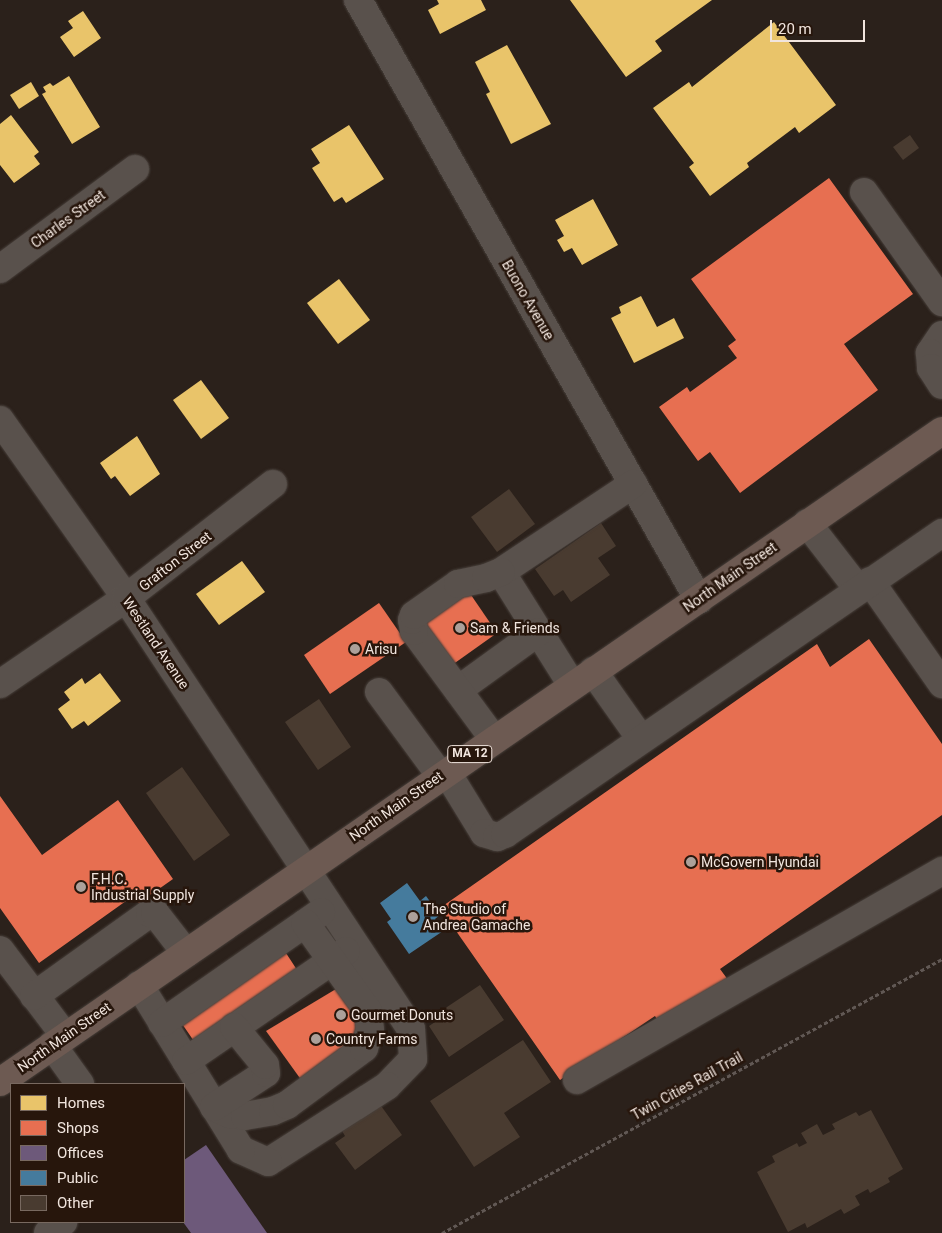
<!DOCTYPE html>
<style>
body{margin:0}
#map{position:relative;width:942px;height:1233px;overflow:hidden;background:#2b211b;font-family:Roboto,sans-serif}
div>[style]{position:absolute}
.homes>*{inset:0;background:#e9c46a}
.shops>*{inset:0;background:#e76f51}
.offices>*{inset:0;background:#6d597a}
.public>*{inset:0;background:#457b9d}
.building>*{inset:0;background:#493b30}
.path>*{height:3px;margin-top:-1.5px;transform-origin:0;background:repeating-linear-gradient(90deg,#615854 0 4px,transparent 0 6.5px)}
.roads{filter:drop-shadow(0 0 1px #473f3a) drop-shadow(0 0 1px #473f3a)}
.minor>*{height:28px;margin:-14px;padding:0 14px;transform-origin:14px;border-radius:14px;background:#59514c}
.highway>*{height:28px;margin:-14px;padding:0 14px;transform-origin:14px;border-radius:14px;background:#6d5a52}
.dots>*{width:14px;height:14px;translate:-50% -50%;box-sizing:border-box;border:2px solid #27160c;border-radius:50%}
span{translate:-50% -50%;white-space:nowrap;text-align:center;line-height:1.15;-webkit-text-stroke:5px #27160c;paint-order:stroke}
.shield-label span{padding:1px 4px;background:#27160c;border:1px solid;border-radius:4px;-webkit-text-stroke-width:0}
.shield-label{font-size:12px;color:#f1e5de;font-weight:700}
.street-label{font-size:14px;color:#f1e5de}
.poi-label{font-size:14px;color:#f1e5de}
.left{translate:0 -50%;text-align:left}
.legend{position:absolute;left:10px;top:1083px;width:175px;height:140px;box-sizing:border-box;background:#27160c;border:1px solid #786960;margin:0;padding:6px 9px;list-style:none;font-size:15px;color:#f1e5de}
.legend li{display:flex;align-items:center;gap:10px;height:25px}
.legend b{width:25px;border:1px solid #786960}
.scale{position:absolute;left:770px;top:20px;width:95px;height:22px;box-sizing:border-box;border:2px solid #f1e5de;border-top:0;padding-left:6px;font-size:15px;line-height:18px;white-space:nowrap;color:#f1e5de;-webkit-text-stroke:4px #27160c;paint-order:stroke}
</style>
<div id="map">
<div class="homes">
<i style="clip-path:polygon(437px 0,481px 0,486px 10px,440px 34px,428px 10px,439px 4px)"></i>
<i style="clip-path:polygon(570px 0,712px 0,655px 41px,662px 51px,626px 77px)"></i>
<i style="clip-path:polygon(83px 11px,101px 38px,74px 57px,60px 37px,73px 28px,68px 21px)"></i>
<i style="clip-path:polygon(774px 22px,836px 105px,799px 133px,795px 127px,747px 163px,749px 167px,710px 196px,689px 167px,694px 163px,653px 108px,689px 82px,692px 87px)"></i>
<i style="clip-path:polygon(507px 45px,551px 124px,511px 144px,486px 94px,490px 92px,475px 62px)"></i>
<i style="clip-path:polygon(69px 76px,100px 127px,72px 144px,42px 94px,46px 92px,43px 87px,50px 83px,53px 86px)"></i>
<i style="clip-path:polygon(31px 82px,39px 96px,19px 109px,10px 95px)"></i>
<i style="clip-path:polygon(11px 115px,39px 152px,34px 156px,40px 164px,14px 183px,0 165px,0 124px)"></i>
<i style="clip-path:polygon(349px 125px,384px 179px,346px 203px,342px 197px,334px 202px,312px 168px,320px 163px,311px 149px)"></i>
<i style="clip-path:polygon(593px 199px,618px 245px,582px 265px,572px 248px,564px 252px,557px 240px,564px 236px,555px 220px)"></i>
<i style="clip-path:polygon(339px 279px,370px 320px,338px 344px,307px 303px)"></i>
<i style="clip-path:polygon(641px 296px,657px 327px,674px 318px,684px 338px,634px 363px,611px 318px,621px 313px,619px 307px)"></i>
<i style="clip-path:polygon(201px 380px,229px 418px,201px 439px,173px 400px)"></i>
<i style="clip-path:polygon(137px 436px,160px 474px,130px 496px,115px 476px,111px 479px,100px 463px)"></i>
<i style="clip-path:polygon(242px 561px,265px 592px,219px 625px,196px 594px)"></i>
<i style="clip-path:polygon(100px 673px,121px 701px,88px 726px,84px 721px,72px 729px,58px 709px,70px 700px,64px 692px,82px 678px,85px 684px)"></i>
</div>
<div class="shops">
<i style="clip-path:polygon(829px 178px,913px 294px,844px 344px,878px 390px,740px 493px,710px 452px,698px 461px,659px 407px,687px 387px,690px 392px,737px 358px,728px 346px,736px 340px,691px 279px)"></i>
<i style="clip-path:polygon(469px 592px,497px 633px,452px 665px,423px 624px)"></i>
<i style="clip-path:polygon(379px 603px,406px 642px,330px 694px,304px 655px)"></i>
<i style="clip-path:polygon(869px 639px,942px 744px,942px 815px,720px 969px,734px 988px,666px 1034px,655px 1016px,560px 1080px,440px 908px,817px 644px,830px 667px)"></i>
<i style="clip-path:polygon(0 796px,42px 855px,118px 800px,173px 879px,139px 903px,133px 896px,39px 963px,0 908px)"></i>
<i style="clip-path:polygon(284px 950px,301px 976px,198px 1047px,180px 1021px)"></i>
<i style="clip-path:polygon(336px 989px,365px 1031px,302px 1081px,266px 1031px)"></i>
</div>
<div class="offices">
<i style="clip-path:polygon(206px 1145px,267px 1233px,191px 1233px,183px 1222px,184px 1160px)"></i>
</div>
<div class="public">
<i style="clip-path:polygon(407px 883px,420px 901px,426px 896px,440px 915px,435px 919px,443px 931px,409px 954px,387px 922px,391px 919px,380px 903px)"></i>
</div>
<div class="building">
<i style="clip-path:polygon(910px 135px,919px 148px,903px 160px,893px 147px)"></i>
<i style="clip-path:polygon(509px 489px,535px 524px,497px 552px,471px 517px)"></i>
<i style="clip-path:polygon(601px 523px,616px 546px,598px 558px,610px 575px,571px 602px,563px 590px,554px 596px,535px 569px)"></i>
<i style="clip-path:polygon(319px 699px,351px 747px,318px 770px,285px 722px)"></i>
<i style="clip-path:polygon(182px 767px,230px 835px,194px 861px,146px 793px)"></i>
<i style="clip-path:polygon(480px 985px,504px 1020px,449px 1057px,429px 1026px,438px 1020px,435px 1015px)"></i>
<i style="clip-path:polygon(523px 1040px,551px 1082px,504px 1113px,520px 1137px,474px 1167px,430px 1101px)"></i>
<i style="clip-path:polygon(379px 1103px,402px 1135px,355px 1170px,335px 1143px,345px 1136px,342px 1131px)"></i>
<i style="clip-path:polygon(871px 1110px,903px 1169px,888px 1178px,890px 1182px,870px 1193px,868px 1189px,855px 1196px,860px 1205px,844px 1214px,841px 1209px,807px 1228px,805px 1223px,788px 1232px,757px 1172px,775px 1162px,772px 1156px,797px 1143px,799px 1147px,807px 1143px,801px 1133px,817px 1124px,823px 1135px,835px 1129px,832px 1124px,856px 1112px,859px 1116px)"></i>
</div>
<div class="path">
<i style="left:442px;top:1233px;width:570px;rotate:-28.72deg"></i>
</div>
<div class="roads">
<div class="minor">
<i style="left:358px;top:0;width:690px;rotate:60.39deg"></i>
<i style="left:864px;top:192px;width:135px;rotate:54.7deg"></i>
<i style="left:0;top:269px;width:168px;rotate:-36.5deg"></i>
<i style="left:942px;top:335px;width:22px;rotate:124deg"></i>
<i style="left:930px;top:353px;width:15px;rotate:86deg"></i>
<i style="left:931px;top:368px;width:20px;rotate:57deg"></i>
<i style="left:0;top:420px;width:218px;rotate:54.7deg"></i>
<i style="left:126px;top:598px;width:517px;rotate:56.53deg"></i>
<i style="left:411px;top:1029px;width:30px;rotate:86deg"></i>
<i style="left:413px;top:1059px;width:37px;rotate:134deg"></i>
<i style="left:387px;top:1086px;width:141px;rotate:147.4deg"></i>
<i style="left:268px;top:1162px;width:30px;rotate:-156deg"></i>
<i style="left:241px;top:1150px;width:194px;rotate:-121.7deg"></i>
<i style="left:807px;top:523px;width:83px;rotate:52.3deg"></i>
<i style="left:870px;top:581px;width:126px;rotate:55deg"></i>
<i style="left:593px;top:671px;width:83px;rotate:54.8deg"></i>
<i style="left:0;top:684px;width:153px;rotate:-34.3deg"></i>
<i style="left:126px;top:598px;width:186px;rotate:-37.8deg"></i>
<i style="left:572px;top:685px;width:133px;rotate:-122.1deg"></i>
<i style="left:501px;top:572px;width:159px;rotate:-33.7deg"></i>
<i style="left:458px;top:690px;width:99px;rotate:-35.9deg"></i>
<i style="left:379px;top:692px;width:103px;rotate:53.7deg"></i>
<i style="left:493px;top:738px;width:133px;rotate:-126.4deg"></i>
<i style="left:414px;top:631px;width:11px;rotate:-100deg"></i>
<i style="left:412px;top:620px;width:5px;rotate:-68deg"></i>
<i style="left:414px;top:615px;width:54px;rotate:-35.2deg"></i>
<i style="left:458px;top:584px;width:29px;rotate:-12deg"></i>
<i style="left:486px;top:578px;width:16px;rotate:-22deg"></i>
<i style="left:446px;top:771px;width:73px;rotate:58.5deg"></i>
<i style="left:484px;top:833px;width:14px;rotate:17deg"></i>
<i style="left:497px;top:837px;width:9px;rotate:-21deg"></i>
<i style="left:505px;top:834px;width:531px;rotate:-34.56deg"></i>
<i style="left:0;top:950px;width:108px;rotate:52.9deg"></i>
<i style="left:34px;top:996px;width:143px;rotate:-35.6deg"></i>
<i style="left:150px;top:913px;width:5px"></i>
<i style="left:155px;top:913px;width:51px;rotate:52.2deg"></i>
<i style="left:162px;top:1023px;width:194px;rotate:-34.9deg"></i>
<i style="left:52px;top:1045px;width:48px;rotate:54.3deg"></i>
<i style="left:186px;top:1061px;width:194px;rotate:-34.5deg"></i>
<i style="left:577px;top:1080px;width:421px;rotate:-29.8deg"></i>
<i style="left:214px;top:1107px;width:17px;rotate:25deg"></i>
<i style="left:229px;top:1114px;width:16px;rotate:7deg"></i>
<i style="left:245px;top:1116px;width:28px;rotate:-10deg"></i>
<i style="left:273px;top:1111px;width:15px;rotate:-23deg"></i>
<i style="left:287px;top:1105px;width:96px;rotate:-36.5deg"></i>
<i style="left:364px;top:1048px;width:19px;rotate:-72deg"></i>
<i style="left:370px;top:1030px;width:19px;rotate:-96deg"></i>
<i style="left:368px;top:1011px;width:108px;rotate:-125.6deg"></i>
<i style="left:214px;top:1107px;width:62px;rotate:-33.2deg"></i>
<i style="left:266px;top:1073px;width:8px;rotate:-97deg"></i>
<i style="left:265px;top:1065px;width:49px;rotate:-129.2deg"></i>
<i style="left:48px;top:1233px;width:19px;rotate:-36deg"></i>
</div>
<div class="highway">
<i style="left:0;top:1082px;width:1145px;rotate:-34.65deg"></i>
</div>
</div>
<div class="dots">
<i style="left:460px;top:628px;background:#aca09a"></i>
<i style="left:355px;top:649px;background:#aca09a"></i>
<i style="left:691px;top:862px;background:#aca09a"></i>
<i style="left:81px;top:887px;background:#aca09a"></i>
<i style="left:413px;top:917px;background:#aca09a"></i>
<i style="left:341px;top:1015px;background:#aca09a"></i>
<i style="left:316px;top:1039px;background:#aca09a"></i>
</div>
<div class="shield-label">
<span style="left:470px;top:754px">MA 12</span>
</div>
<div class="street-label">
<span style="left:68px;top:219px;rotate:-36deg">Charles Street</span>
<span style="left:528px;top:300px;rotate:60deg">Buono Avenue</span>
<span style="left:175px;top:561px;rotate:-38deg">Grafton Street</span>
<span style="left:730px;top:577px;rotate:-35deg">North Main Street</span>
<span style="left:156px;top:643px;rotate:56deg">Westland Avenue</span>
<span style="left:396px;top:806px;rotate:-35deg">North Main Street</span>
<span style="left:64px;top:1037px;rotate:-35deg">North Main Street</span>
<span style="left:687px;top:1086px;rotate:-29deg">Twin Cities Rail Trail</span>
</div>
<div class="poi-label">
<span class="left" style="left:470px;top:628px">Sam &amp; Friends</span>
<span class="left" style="left:365px;top:649px">Arisu</span>
<span class="left" style="left:701px;top:862px">McGovern Hyundai</span>
<span class="left" style="left:91px;top:887px">F.H.C.<br>Industrial Supply</span>
<span class="left" style="left:423px;top:917px">The Studio of<br>Andrea Gamache</span>
<span class="left" style="left:351px;top:1015px">Gourmet Donuts</span>
<span class="left" style="left:326px;top:1039px">Country Farms</span>
</div>
<ul class="legend">
<li><b style="height:14px;background:#e9c46a"></b>Homes</li>
<li><b style="height:14px;background:#e76f51"></b>Shops</li>
<li><b style="height:14px;background:#6d597a"></b>Offices</li>
<li><b style="height:14px;background:#457b9d"></b>Public</li>
<li><b style="height:14px;background:#493b30"></b>Other</li>
</ul>
<div class="scale">20 m</div>
</div>
